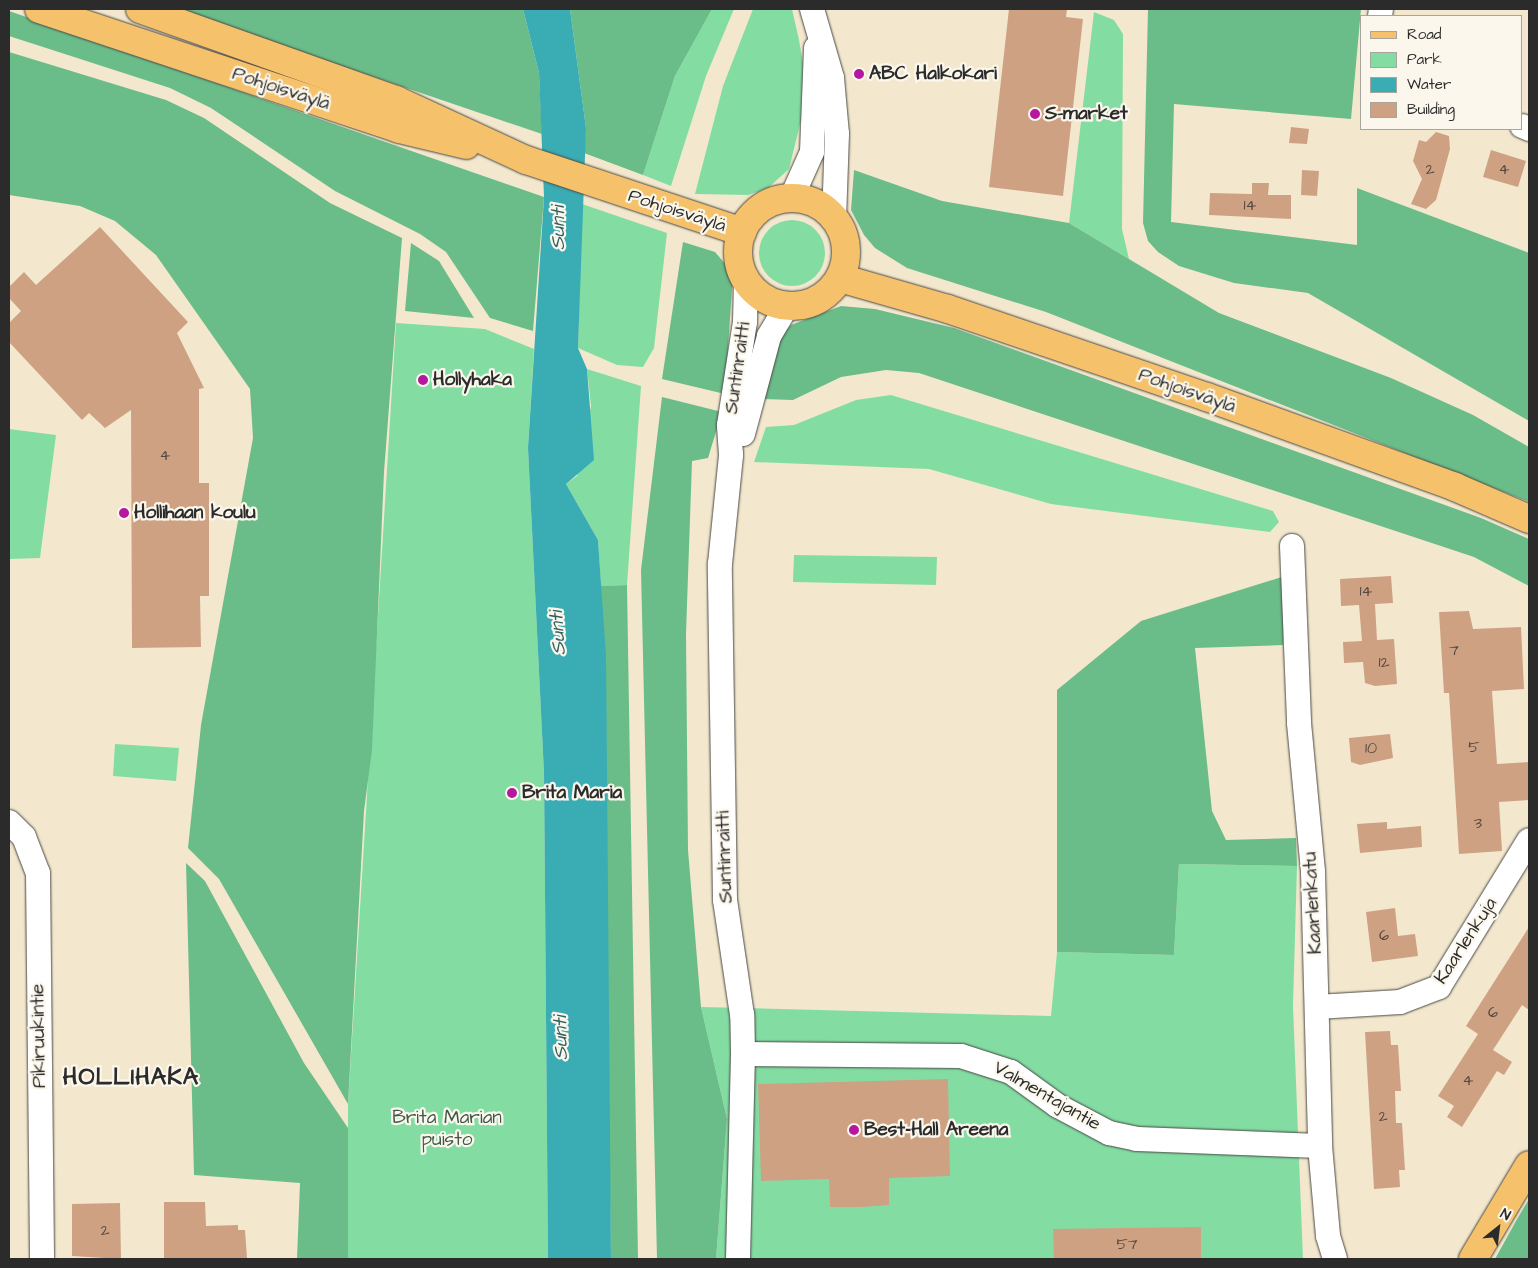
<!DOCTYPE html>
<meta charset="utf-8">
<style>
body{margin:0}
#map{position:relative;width:1538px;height:1268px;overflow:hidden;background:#f3e8ce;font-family:"Architects Daughter",sans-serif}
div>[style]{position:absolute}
.green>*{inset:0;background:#83dda3}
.round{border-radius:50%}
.forest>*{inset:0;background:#6abc89}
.water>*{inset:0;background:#3aacb4}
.building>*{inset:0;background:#cfa183}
.roads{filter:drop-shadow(0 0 1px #494743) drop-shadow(0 0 1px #494743)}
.minor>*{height:24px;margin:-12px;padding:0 12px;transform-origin:12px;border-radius:12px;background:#fff}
.major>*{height:28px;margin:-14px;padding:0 14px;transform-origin:14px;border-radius:14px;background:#f5c16b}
.major>.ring{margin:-14px;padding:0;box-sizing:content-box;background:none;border:28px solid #f5c16b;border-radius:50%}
.dots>*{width:14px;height:14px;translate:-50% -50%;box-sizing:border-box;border:2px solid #fbf7ec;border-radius:50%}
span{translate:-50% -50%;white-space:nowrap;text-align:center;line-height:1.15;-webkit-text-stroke:4.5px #fbf7ec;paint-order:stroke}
.number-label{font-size:16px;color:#544841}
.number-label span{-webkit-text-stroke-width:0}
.poi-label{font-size:19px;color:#2b2b2b;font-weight:700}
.left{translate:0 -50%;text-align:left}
.street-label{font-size:19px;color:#2b2b2b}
.park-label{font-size:19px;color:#415849}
.water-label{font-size:20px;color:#315f62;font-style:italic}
.district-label{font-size:24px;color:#2b2b2b;font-weight:700;letter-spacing:1px}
.frame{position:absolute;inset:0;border:10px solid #2b2b2b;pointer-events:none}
.legend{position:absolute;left:1360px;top:15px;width:162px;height:115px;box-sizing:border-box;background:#fbf7ec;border:1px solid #a8a59f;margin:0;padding:6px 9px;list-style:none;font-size:15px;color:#2b2b2b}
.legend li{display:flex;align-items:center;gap:10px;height:25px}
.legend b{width:25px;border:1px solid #a8a59f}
.north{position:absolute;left:1473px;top:1203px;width:50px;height:50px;-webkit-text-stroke:4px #fbf7ec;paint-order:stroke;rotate:29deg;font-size:14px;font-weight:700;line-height:20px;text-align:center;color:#2b2b2b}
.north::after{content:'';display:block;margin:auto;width:18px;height:22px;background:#2b2b2b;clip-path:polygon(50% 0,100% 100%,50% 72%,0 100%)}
</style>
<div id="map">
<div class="green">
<i style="clip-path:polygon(712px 9px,734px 9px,706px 76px,671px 186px,643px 175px,675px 76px)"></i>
<i style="clip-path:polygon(753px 9px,792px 9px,799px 40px,808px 92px,789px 169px,768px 188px,748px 195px,695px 194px,723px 86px)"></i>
<i style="clip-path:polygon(1094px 12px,1114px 20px,1123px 34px,1122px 229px,1129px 259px,1069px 223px)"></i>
<i style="clip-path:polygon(582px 204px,667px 233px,654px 348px,643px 367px,617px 365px,578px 348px)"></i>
<i class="round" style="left:759px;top:220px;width:66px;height:66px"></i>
<i style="clip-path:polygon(396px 323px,485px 329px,534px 349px,528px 448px,544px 773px,548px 1259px,348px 1259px,348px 1104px)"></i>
<i style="clip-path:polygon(587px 369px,641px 386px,627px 585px,601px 586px,598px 540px,566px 484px,577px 476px,591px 406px)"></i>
<i style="clip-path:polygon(891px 395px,1273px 511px,1279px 522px,1270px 532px,1051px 504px,929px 469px,754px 462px,766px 427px,794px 425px,856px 400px)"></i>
<i style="clip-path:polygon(9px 429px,56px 435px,40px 558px,9px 559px)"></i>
<i style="clip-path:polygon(794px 555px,937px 557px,936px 585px,793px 582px)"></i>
<i style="clip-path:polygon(115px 744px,179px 748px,176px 781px,113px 776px)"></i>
<i style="clip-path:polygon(1179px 864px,1297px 866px,1293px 1006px,1303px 1259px,716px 1259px,727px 1119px,701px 1007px,1051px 1016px,1057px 952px,1174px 955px)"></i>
</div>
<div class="forest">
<i style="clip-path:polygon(174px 9px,523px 9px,539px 73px,542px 134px)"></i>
<i style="clip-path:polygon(570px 9px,712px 9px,675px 76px,643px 175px,584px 153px,586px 128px)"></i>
<i style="clip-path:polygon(1148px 9px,1361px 9px,1351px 119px,1174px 104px,1171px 222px,1357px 245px,1357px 188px,1529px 253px,1529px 421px,1308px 293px,1234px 283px,1179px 266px,1158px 252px,1148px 241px,1143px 223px)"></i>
<i style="clip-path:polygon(9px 11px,544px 197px,533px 331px,490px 318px,446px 252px,420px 234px,335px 191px,211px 108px,170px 88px,9px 36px)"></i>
<i style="clip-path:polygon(9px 52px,166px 100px,204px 118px,330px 203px,402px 238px,384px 472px,372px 750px,364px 811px,348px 1104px,219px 879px,188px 848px,201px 725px,253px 438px,250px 389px,156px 255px,115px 221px,80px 206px,9px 195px)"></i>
<i style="clip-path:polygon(854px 170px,942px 201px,1069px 223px,1219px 313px,1391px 378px,1473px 415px,1529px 447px,1529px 502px,1046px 312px,907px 268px,875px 248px,864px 235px,851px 210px)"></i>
<i style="clip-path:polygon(683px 242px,715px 252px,733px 273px,725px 394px,662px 379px)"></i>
<i style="clip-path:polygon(411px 243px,439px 261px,474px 318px,405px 311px)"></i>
<i style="clip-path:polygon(841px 306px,875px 309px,954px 328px,1481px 518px,1529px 539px,1529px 586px,1474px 557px,919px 373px,886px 370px,841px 377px,793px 400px,761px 399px,779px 338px,791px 325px)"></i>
<i style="clip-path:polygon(662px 397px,722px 412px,708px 458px,692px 461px,686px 634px,688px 850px,701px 1007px,727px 1119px,716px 1259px,657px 1259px,641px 570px)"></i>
<i style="clip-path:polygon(1285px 576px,1283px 645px,1195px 648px,1212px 811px,1226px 840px,1296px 838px,1297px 866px,1179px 864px,1174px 955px,1057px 952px,1057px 690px,1141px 621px)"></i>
<i style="clip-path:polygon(627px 585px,638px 1259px,611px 1259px,601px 586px)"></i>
<i style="clip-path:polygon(186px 863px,205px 881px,304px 1063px,348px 1128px,348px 1259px,297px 1259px,300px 1183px,194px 1175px)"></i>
<i style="clip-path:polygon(1529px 1199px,1529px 1259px,1495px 1259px,1516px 1221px)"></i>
</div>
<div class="water">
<i style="clip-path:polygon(523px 9px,570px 9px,586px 128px,578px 348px,587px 369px,594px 460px,566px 484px,598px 540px,606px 656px,611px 1259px,548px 1259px,544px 773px,528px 448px,544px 197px,539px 73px)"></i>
</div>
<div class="building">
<i style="clip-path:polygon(1009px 9px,1067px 9px,1066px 17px,1083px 19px,1063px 196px,989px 187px)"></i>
<i style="clip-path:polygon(1291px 127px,1309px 129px,1307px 144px,1289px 143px)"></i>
<i style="clip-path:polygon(1436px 132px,1449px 136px,1450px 149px,1436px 200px,1426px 209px,1411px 204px,1422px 179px,1413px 161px,1419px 140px,1426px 142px)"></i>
<i style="clip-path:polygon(1491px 150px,1526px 161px,1518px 187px,1483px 177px)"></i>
<i style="clip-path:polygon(1302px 170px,1319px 171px,1317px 196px,1301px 195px)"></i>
<i style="clip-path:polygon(1252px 183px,1269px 183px,1268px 195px,1291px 195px,1291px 219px,1209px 215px,1210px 193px,1252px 194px)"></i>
<i style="clip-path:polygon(100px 227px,188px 322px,177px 333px,204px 388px,199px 389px,199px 483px,209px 483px,209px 596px,200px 596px,201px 647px,132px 648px,131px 410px,105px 428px,89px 413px,82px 420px,9px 342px,9px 323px,21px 311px,9px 298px,9px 287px,24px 272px,36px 285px)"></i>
<i style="clip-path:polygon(1391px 576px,1393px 603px,1375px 604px,1377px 640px,1394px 639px,1397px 684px,1375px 686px,1365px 683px,1363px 662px,1344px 663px,1343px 642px,1362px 641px,1359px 605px,1341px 606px,1340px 579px)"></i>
<i style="clip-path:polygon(1469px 611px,1473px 629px,1521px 627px,1524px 689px,1492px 691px,1497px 764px,1529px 762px,1529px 800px,1499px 802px,1502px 851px,1459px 854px,1449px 693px,1444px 693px,1439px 612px)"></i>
<i style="clip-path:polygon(1390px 734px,1393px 758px,1360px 765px,1351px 762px,1349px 738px)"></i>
<i style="clip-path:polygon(1387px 822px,1387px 829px,1421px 826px,1422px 847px,1360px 853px,1357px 824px)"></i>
<i style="clip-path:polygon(1395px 908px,1398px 936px,1415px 934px,1418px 956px,1372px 962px,1366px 912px)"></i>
<i style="clip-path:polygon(1529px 927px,1529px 1010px,1522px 1005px,1493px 1050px,1512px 1062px,1504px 1075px,1497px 1071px,1462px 1127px,1447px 1117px,1454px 1106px,1438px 1096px,1478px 1034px,1466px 1026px)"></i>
<i style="clip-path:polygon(1390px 1031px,1391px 1045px,1398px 1045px,1401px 1091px,1395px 1091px,1396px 1123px,1402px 1123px,1405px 1170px,1399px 1170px,1400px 1187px,1374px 1189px,1365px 1032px)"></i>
<i style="clip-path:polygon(948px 1079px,950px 1176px,889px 1178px,889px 1205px,862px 1207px,830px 1207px,829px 1179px,761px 1181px,758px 1084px)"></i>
<i style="clip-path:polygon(164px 1202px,205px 1202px,206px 1226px,238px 1225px,238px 1230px,245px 1230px,247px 1258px,164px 1259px)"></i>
<i style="clip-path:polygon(120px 1203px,121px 1259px,72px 1256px,72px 1204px)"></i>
<i style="clip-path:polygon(1201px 1227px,1201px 1259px,1054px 1259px,1053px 1229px)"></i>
</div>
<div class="roads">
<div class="minor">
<i style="left:812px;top:9px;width:72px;rotate:73.8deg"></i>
<i style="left:832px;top:78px;width:56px;rotate:84.9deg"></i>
<i style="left:837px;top:134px;width:85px;rotate:92deg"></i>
<i style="left:1380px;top:16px;width:7px;rotate:-82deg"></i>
<i style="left:1522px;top:126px;width:8px;rotate:23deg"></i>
<i style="left:791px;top:199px;width:51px;rotate:-65.9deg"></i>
<i style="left:812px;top:152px;width:104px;rotate:-87.8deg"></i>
<i style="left:743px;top:434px;width:101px;rotate:-75.1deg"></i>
<i style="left:769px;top:336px;width:35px;rotate:-59deg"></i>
<i style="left:1292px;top:546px;width:177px;rotate:87.7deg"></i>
<i style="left:1299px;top:723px;width:150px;rotate:84.6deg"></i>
<i style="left:1313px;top:872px;width:274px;rotate:88.5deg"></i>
<i style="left:1320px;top:1146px;width:90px;rotate:84.9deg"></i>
<i style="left:1328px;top:1236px;width:24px;rotate:73deg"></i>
<i style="left:9px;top:822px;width:21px;rotate:45deg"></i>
<i style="left:24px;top:837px;width:39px;rotate:69deg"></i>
<i style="left:38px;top:873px;width:386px;rotate:89.4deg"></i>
<i style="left:1317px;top:1007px;width:83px;rotate:-3.4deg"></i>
<i style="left:1400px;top:1002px;width:42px;rotate:-21deg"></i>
<i style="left:1439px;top:987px;width:172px;rotate:-58.5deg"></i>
<i style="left:743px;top:1054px;width:218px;rotate:0.5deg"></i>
<i style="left:961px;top:1056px;width:52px;rotate:17.7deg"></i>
<i style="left:1011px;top:1072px;width:58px;rotate:35.9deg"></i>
<i style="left:1058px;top:1106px;width:58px;rotate:27.9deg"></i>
<i style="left:1109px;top:1133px;width:29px;rotate:12deg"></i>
<i style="left:1137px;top:1139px;width:183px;rotate:2.2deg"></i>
<i style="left:738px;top:1259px;width:205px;rotate:-88.6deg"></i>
<i style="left:743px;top:1054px;width:39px;rotate:-91deg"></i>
<i style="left:742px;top:1015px;width:116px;rotate:-98.4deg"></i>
<i style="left:725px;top:900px;width:336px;rotate:-90.9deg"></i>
<i style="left:720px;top:564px;width:110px;rotate:-84.2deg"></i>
<i style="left:731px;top:455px;width:30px;rotate:-94deg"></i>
<i style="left:729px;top:425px;width:104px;rotate:-81.2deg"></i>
<i style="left:745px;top:322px;width:42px;rotate:-88.6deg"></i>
</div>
<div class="major">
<i style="left:39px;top:9px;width:379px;rotate:18.4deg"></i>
<i style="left:399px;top:129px;width:69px;rotate:13.4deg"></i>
<i style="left:140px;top:9px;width:272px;rotate:19.6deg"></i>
<i style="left:396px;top:100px;width:143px;rotate:24.8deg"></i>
<i style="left:526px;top:160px;width:228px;rotate:18.4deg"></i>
<i class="ring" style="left:738px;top:198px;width:80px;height:80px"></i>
<i style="left:840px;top:278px;width:112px;rotate:16deg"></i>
<i style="left:948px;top:309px;width:274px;rotate:18.8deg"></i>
<i style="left:1207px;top:397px;width:264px;rotate:19.9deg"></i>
<i style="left:1455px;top:487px;width:81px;rotate:23.4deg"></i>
<i style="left:1473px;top:1259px;width:109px;rotate:-59.2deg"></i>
</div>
</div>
<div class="dots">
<i style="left:859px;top:74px;background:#b5179e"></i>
<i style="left:1035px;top:114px;background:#b5179e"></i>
<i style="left:423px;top:380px;background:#b5179e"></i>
<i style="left:124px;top:513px;background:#b5179e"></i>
<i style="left:512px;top:793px;background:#b5179e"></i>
<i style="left:854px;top:1130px;background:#b5179e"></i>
</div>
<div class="number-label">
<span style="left:1430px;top:169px">2</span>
<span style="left:1504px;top:169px">4</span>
<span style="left:1250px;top:205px">14</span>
<span style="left:165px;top:455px">4</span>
<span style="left:1366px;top:591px">14</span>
<span style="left:1454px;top:650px">7</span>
<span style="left:1384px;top:662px">12</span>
<span style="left:1474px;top:747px">5</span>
<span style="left:1371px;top:748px">10</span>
<span style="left:1478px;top:823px">3</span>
<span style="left:1384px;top:935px">6</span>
<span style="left:1493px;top:1012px">6</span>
<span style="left:1468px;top:1080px">4</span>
<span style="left:1383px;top:1116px">2</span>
<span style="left:105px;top:1230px">2</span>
<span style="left:1127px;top:1244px">57</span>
</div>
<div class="poi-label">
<span class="left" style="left:869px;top:74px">ABC Halkokari</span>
<span class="left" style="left:1045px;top:114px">S-market</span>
<span class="left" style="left:433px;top:380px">Hollyhaka</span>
<span class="left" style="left:134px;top:513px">Hollihaan koulu</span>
<span class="left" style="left:522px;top:793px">Brita Maria</span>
<span class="left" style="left:864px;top:1130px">Best‑Hall Areena</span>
</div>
<div class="street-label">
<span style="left:281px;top:89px;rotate:18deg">Pohjoisväylä</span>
<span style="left:677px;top:211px;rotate:18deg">Pohjoisväylä</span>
<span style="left:738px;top:368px;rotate:-82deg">Suntinraitti</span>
<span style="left:1187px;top:391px;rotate:19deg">Pohjoisväylä</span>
<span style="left:725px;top:857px;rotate:-92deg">Suntinraitti</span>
<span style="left:1313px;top:903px;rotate:-93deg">Kaarlenkatu</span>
<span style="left:1466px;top:941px;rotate:-57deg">Kaarlenkuja</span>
<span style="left:39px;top:1036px;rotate:-91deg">Pikiruukintie</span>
<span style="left:1047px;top:1096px;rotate:30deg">Valmentajantie</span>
</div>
<div class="park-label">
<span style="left:447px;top:1129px">Brita Marian<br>puisto</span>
</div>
<div class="water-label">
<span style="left:558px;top:228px;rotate:-90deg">Sunti</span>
<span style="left:558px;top:633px;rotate:-94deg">Sunti</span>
<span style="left:561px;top:1038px;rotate:-91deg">Sunti</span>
</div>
<div class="district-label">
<span style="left:131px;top:1078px">HOLLIHAKA</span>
</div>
<div class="frame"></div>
<ul class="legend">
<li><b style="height:6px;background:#f5c16b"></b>Road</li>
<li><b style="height:14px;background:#83dda3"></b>Park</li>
<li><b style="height:14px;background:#3aacb4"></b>Water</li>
<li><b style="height:14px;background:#cfa183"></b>Building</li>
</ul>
<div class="north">N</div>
</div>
